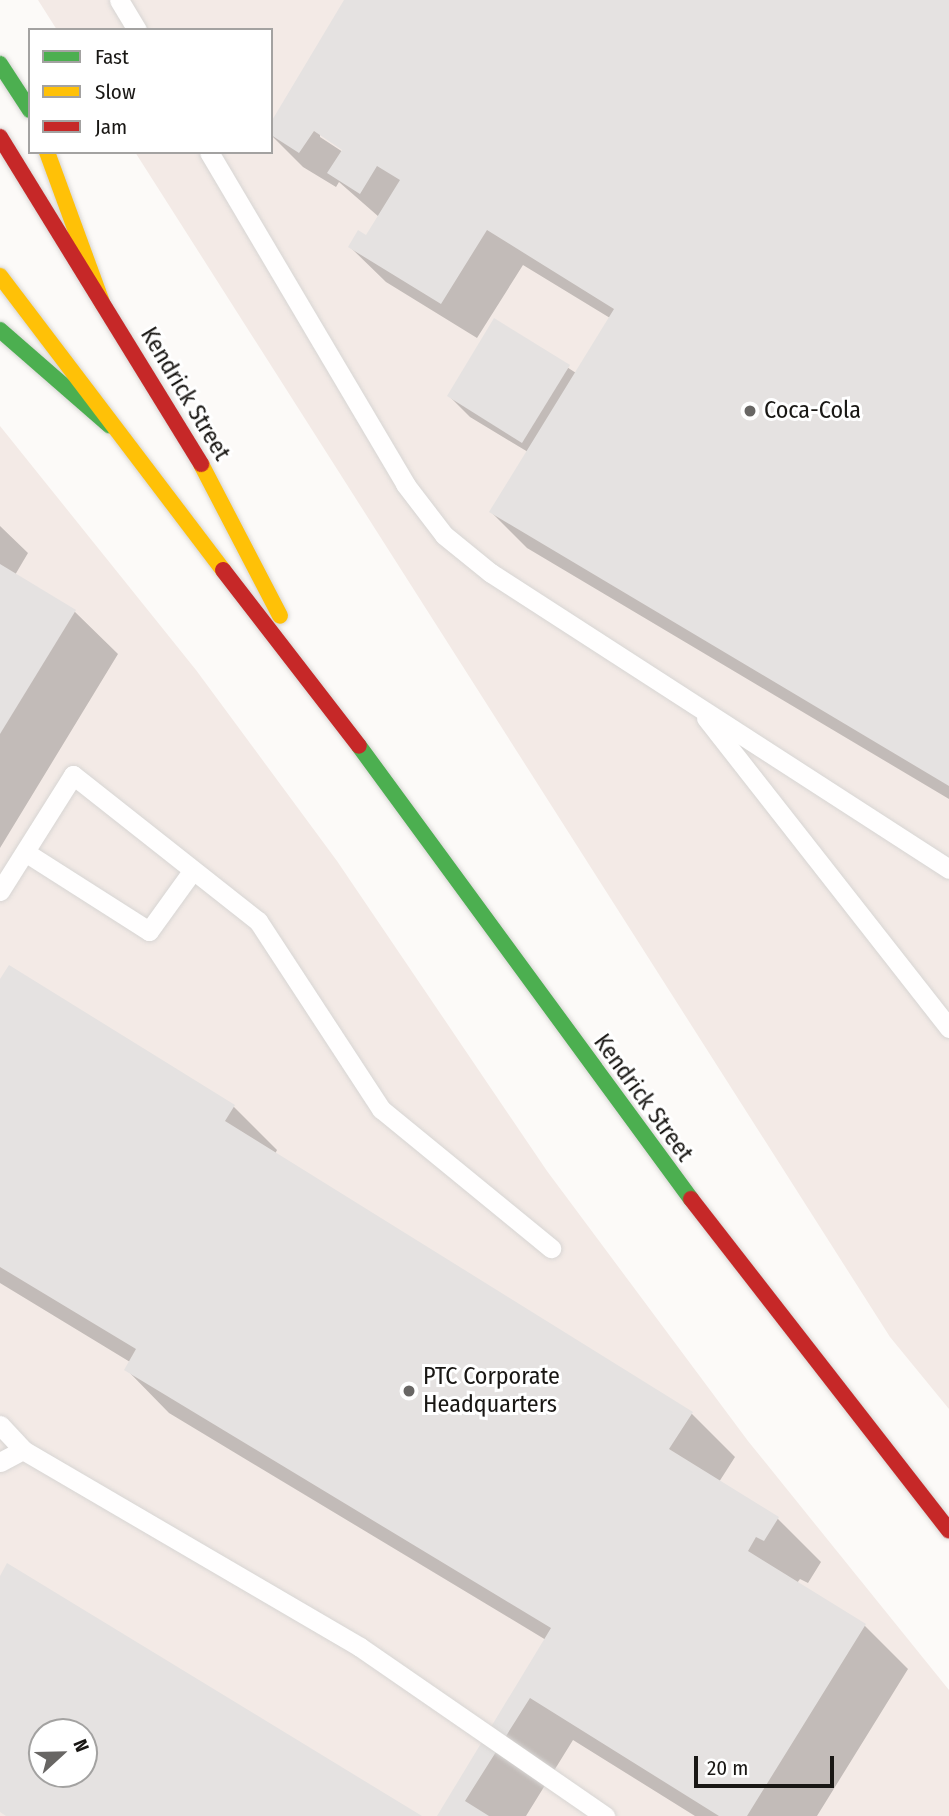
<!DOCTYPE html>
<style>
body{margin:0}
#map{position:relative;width:949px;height:1816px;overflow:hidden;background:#fcfaf8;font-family:"Fira Sans Condensed",sans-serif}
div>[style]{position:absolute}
.commercial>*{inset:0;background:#f3eae6}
.shadow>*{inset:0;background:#0003}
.building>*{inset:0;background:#e5e2e1}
.roads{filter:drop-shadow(0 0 2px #d7d5d3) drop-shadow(0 0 2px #d7d5d3)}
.lane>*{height:19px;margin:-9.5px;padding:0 9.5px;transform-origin:9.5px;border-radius:9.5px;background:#fffefe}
.fast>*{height:16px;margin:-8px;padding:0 8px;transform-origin:8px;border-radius:8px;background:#4caf50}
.slow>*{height:16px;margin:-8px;padding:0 8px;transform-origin:8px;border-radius:8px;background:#ffc107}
.jam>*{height:16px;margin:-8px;padding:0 8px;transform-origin:8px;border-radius:8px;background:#c62828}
.dots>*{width:19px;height:19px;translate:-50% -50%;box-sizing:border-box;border:4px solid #fff;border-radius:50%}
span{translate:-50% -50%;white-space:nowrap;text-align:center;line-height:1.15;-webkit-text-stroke:6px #fff;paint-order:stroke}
.street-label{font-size:24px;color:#191714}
.poi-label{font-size:24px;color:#191714}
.left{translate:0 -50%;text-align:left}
.legend{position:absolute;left:28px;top:28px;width:245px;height:126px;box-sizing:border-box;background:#fff;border:2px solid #a3a2a1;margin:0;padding:9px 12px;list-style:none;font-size:21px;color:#191714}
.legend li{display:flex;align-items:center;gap:14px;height:35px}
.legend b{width:35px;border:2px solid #a3a2a1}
.north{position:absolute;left:28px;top:1718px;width:70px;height:70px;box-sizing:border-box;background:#fff;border:2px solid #a3a2a1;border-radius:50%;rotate:68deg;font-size:19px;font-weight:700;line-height:28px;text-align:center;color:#191714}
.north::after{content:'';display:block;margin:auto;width:24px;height:32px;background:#686664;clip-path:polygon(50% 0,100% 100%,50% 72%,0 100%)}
.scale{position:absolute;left:694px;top:1756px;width:140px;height:32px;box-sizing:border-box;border:4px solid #191714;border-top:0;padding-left:9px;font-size:21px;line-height:24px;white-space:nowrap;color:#191714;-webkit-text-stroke:5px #fff;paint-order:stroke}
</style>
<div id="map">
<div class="commercial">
<i style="clip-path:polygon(38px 0,949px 0,949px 1409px,890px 1337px,135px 152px,271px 152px,271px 30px,57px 30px)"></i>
<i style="clip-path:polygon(evenodd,0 426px,196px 670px,337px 861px,547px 1171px,748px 1441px,949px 1690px,949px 1816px,0 1816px,0 426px,42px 1732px,84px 1732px,84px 1774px,42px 1774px,42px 1732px)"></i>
</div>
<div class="shadow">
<i style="clip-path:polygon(evenodd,346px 0,949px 0,949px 799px,527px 548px,491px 512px,528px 452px,470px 417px,449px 396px,495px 320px,576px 373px,610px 318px,523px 265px,477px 338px,386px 282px,350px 247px,367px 238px,379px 217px,339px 182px,336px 187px,303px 167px,271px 135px,346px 0,320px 133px,351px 153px,349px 156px,320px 137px,320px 133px)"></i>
<i style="clip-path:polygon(0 526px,28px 553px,15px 575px,74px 611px,118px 654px,0 848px)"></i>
<i style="clip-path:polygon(0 983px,234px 1107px,277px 1150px,275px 1154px,692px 1414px,735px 1457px,719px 1482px,778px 1519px,821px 1562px,808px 1583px,800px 1579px,797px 1583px,865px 1626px,908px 1669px,817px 1816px,695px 1816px,573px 1740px,526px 1816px,439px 1816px,546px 1640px,169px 1413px,126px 1369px,130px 1362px,0 1283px)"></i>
</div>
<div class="building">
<i style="clip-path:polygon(344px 0,949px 0,949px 786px,489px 512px,614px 309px,487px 230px,441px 304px,348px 247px,358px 230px,366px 235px,400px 180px,377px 166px,360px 194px,327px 173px,342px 150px,314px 131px,299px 153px,271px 135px,271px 122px)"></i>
<i style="clip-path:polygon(494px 318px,570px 365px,522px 443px,447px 396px)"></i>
<i style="clip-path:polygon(0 564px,76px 610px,0 734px)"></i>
<i style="clip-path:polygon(9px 965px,235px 1105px,225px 1121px,693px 1412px,669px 1449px,779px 1517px,764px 1541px,756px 1537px,748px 1551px,866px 1624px,747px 1816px,719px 1816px,530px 1698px,465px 1801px,489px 1816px,437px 1816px,551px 1628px,124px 1370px,136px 1349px,0 1267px,0 979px)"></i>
<i style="clip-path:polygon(evenodd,7px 1563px,422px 1816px,6px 1816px,0 1812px,0 1576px,7px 1563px,42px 1732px,84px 1732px,84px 1774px,42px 1774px,42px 1732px)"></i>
</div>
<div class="roads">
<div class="lane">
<i style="left:119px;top:0;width:35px;rotate:59deg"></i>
<i style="left:209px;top:152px;width:386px;rotate:59.4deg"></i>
<i style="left:405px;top:484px;width:64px;rotate:52.6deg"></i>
<i style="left:444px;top:535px;width:60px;rotate:39deg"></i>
<i style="left:491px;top:573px;width:545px;rotate:32.87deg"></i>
<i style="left:706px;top:718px;width:394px;rotate:51.9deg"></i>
<i style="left:25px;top:852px;width:147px;rotate:32.5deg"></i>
<i style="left:149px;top:931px;width:75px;rotate:-54.2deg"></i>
<i style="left:0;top:891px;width:137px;rotate:-57.8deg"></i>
<i style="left:73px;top:775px;width:236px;rotate:38.3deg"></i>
<i style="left:258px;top:921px;width:225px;rotate:56.8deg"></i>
<i style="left:381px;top:1109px;width:220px;rotate:39.3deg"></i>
<i style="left:0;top:1425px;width:34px;rotate:47deg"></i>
<i style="left:23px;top:1450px;width:390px;rotate:30.3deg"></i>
<i style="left:360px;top:1647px;width:298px;rotate:34.6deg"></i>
<i style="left:0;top:1462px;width:26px;rotate:-28deg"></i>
</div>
<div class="fast">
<i style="left:0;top:64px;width:55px;rotate:56.9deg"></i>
<i style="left:0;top:330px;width:145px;rotate:41.1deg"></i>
<i style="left:359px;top:746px;width:562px;rotate:53.76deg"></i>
</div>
<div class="slow">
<i style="left:47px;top:152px;width:160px;rotate:69.9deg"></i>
<i style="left:0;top:276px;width:369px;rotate:52.8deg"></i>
<i style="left:201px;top:464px;width:171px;rotate:62.5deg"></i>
</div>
<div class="jam">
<i style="left:0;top:137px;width:384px;rotate:58.4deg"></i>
<i style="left:223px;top:570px;width:222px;rotate:52.3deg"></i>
<i style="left:691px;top:1199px;width:420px;rotate:52.1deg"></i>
</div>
</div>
<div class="dots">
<i style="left:750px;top:411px;background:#686664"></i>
<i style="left:409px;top:1391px;background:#686664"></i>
</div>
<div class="street-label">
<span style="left:185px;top:394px;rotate:59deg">Kendrick Street</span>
<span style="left:643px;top:1098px;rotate:54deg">Kendrick Street</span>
</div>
<div class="poi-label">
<span class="left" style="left:764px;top:411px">Coca-Cola</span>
<span class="left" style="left:423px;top:1391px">PTC Corporate<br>Headquarters</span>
</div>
<ul class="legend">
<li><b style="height:9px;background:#4caf50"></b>Fast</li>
<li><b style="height:9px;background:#ffc107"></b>Slow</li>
<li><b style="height:9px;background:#c62828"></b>Jam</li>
</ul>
<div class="north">N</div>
<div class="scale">20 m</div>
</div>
